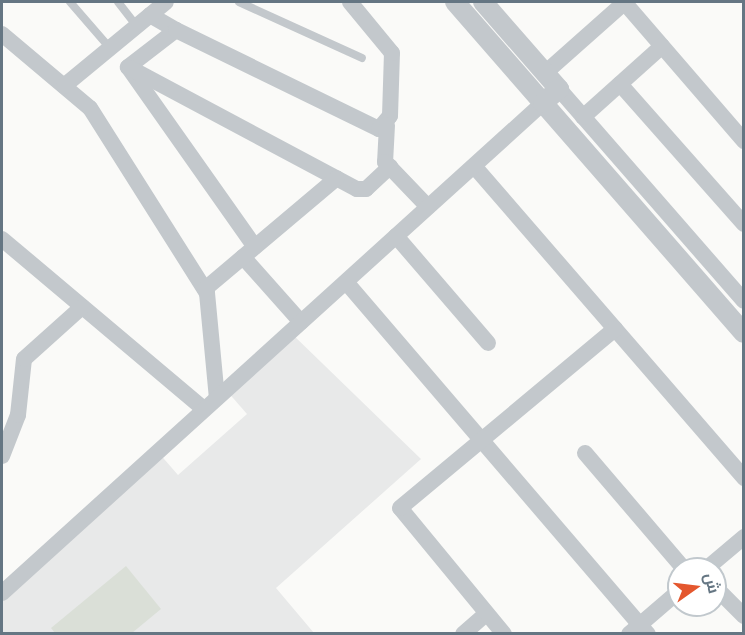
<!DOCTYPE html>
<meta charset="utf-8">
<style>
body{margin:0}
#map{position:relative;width:745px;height:635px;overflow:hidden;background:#fafaf8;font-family:"Asap Condensed",Cairo,sans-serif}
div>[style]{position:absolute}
.built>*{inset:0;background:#e8e9e9}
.green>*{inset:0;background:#dadfd7}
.service>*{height:8px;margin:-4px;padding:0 4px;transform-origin:4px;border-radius:4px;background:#c3c8cc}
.minor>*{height:16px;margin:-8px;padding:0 8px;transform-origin:8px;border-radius:8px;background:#c3c8cc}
.tertiary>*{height:20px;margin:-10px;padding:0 10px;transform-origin:10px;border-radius:10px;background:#c3c8cc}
span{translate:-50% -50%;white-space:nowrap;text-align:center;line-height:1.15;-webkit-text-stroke:6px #fff;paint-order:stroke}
.frame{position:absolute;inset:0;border:3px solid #657683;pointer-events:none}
.north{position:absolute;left:667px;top:557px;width:60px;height:60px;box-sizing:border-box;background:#fff;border:2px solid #c1c8cd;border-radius:50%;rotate:76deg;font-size:16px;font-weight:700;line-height:24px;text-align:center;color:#657683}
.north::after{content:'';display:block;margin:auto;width:21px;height:27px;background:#e4572e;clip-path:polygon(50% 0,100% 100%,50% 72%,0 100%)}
</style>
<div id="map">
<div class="built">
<i style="clip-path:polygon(290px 332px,421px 459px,276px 588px,314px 633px,2px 633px,2px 593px,158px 452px,178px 475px,247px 414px,226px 390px)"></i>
</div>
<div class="green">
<i style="clip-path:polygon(126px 566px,161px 609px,132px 633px,55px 633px,51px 628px)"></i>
</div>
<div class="service">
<i style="left:70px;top:2px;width:61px;rotate:49deg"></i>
<i style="left:118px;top:2px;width:31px;rotate:52deg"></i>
<i style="left:239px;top:2px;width:135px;rotate:24.5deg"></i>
</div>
<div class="minor">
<i style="left:624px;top:2px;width:184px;rotate:49.2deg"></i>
<i style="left:150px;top:15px;width:30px;rotate:30deg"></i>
<i style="left:176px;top:30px;width:61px;rotate:142.4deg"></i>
<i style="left:128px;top:67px;width:220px;rotate:54.8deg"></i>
<i style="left:176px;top:30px;width:226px;rotate:26deg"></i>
<i style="left:379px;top:129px;width:17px;rotate:-50deg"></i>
<i style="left:390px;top:116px;width:63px;rotate:-88.2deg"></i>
<i style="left:392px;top:53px;width:66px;rotate:-129.5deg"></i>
<i style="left:2px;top:34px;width:115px;rotate:40.1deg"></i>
<i style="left:90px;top:108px;width:219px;rotate:57.7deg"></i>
<i style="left:207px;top:293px;width:105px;rotate:84.6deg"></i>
<i style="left:130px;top:68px;width:257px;rotate:28.1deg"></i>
<i style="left:357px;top:189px;width:9px"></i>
<i style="left:366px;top:189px;width:33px;rotate:-43deg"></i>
<i style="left:545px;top:73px;width:107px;rotate:-41.6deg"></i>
<i style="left:620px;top:84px;width:187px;rotate:48.5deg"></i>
<i style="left:64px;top:86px;width:132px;rotate:-39.5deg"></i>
<i style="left:559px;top:89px;width:281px;rotate:48.9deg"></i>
<i style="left:583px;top:117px;width:106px;rotate:-41.9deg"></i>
<i style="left:387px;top:125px;width:37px;rotate:93deg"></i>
<i style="left:385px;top:162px;width:62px;rotate:46.3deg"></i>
<i style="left:474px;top:166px;width:413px;rotate:49.1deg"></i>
<i style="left:396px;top:236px;width:141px;rotate:49.3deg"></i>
<i style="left:2px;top:239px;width:264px;rotate:40.1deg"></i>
<i style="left:243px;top:257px;width:87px;rotate:48.3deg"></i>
<i style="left:346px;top:282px;width:464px;rotate:49.4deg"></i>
<i style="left:205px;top:289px;width:172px;rotate:-40.1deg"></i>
<i style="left:585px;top:453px;width:153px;rotate:49.5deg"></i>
<i style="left:2px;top:456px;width:44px;rotate:-68.7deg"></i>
<i style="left:18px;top:415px;width:56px;rotate:-83.9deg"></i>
<i style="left:24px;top:359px;width:78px;rotate:-41.9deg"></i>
<i style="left:706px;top:569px;width:50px;rotate:-40.1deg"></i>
<i style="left:715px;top:587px;width:41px;rotate:45deg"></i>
<i style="left:2px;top:593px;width:730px;rotate:-42.17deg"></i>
<i style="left:463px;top:634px;width:30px;rotate:-41deg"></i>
<i style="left:504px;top:634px;width:163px;rotate:-129.5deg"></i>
<i style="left:400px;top:508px;width:280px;rotate:-39.8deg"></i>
<i style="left:629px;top:634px;width:66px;rotate:-40.7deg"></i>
</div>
<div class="tertiary">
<i style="left:455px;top:2px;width:439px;rotate:48.9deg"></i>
<i style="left:483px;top:2px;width:116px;rotate:48.9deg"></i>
<i style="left:559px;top:89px;width:21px;rotate:139deg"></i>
</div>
<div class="frame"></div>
<div class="north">ش</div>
</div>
